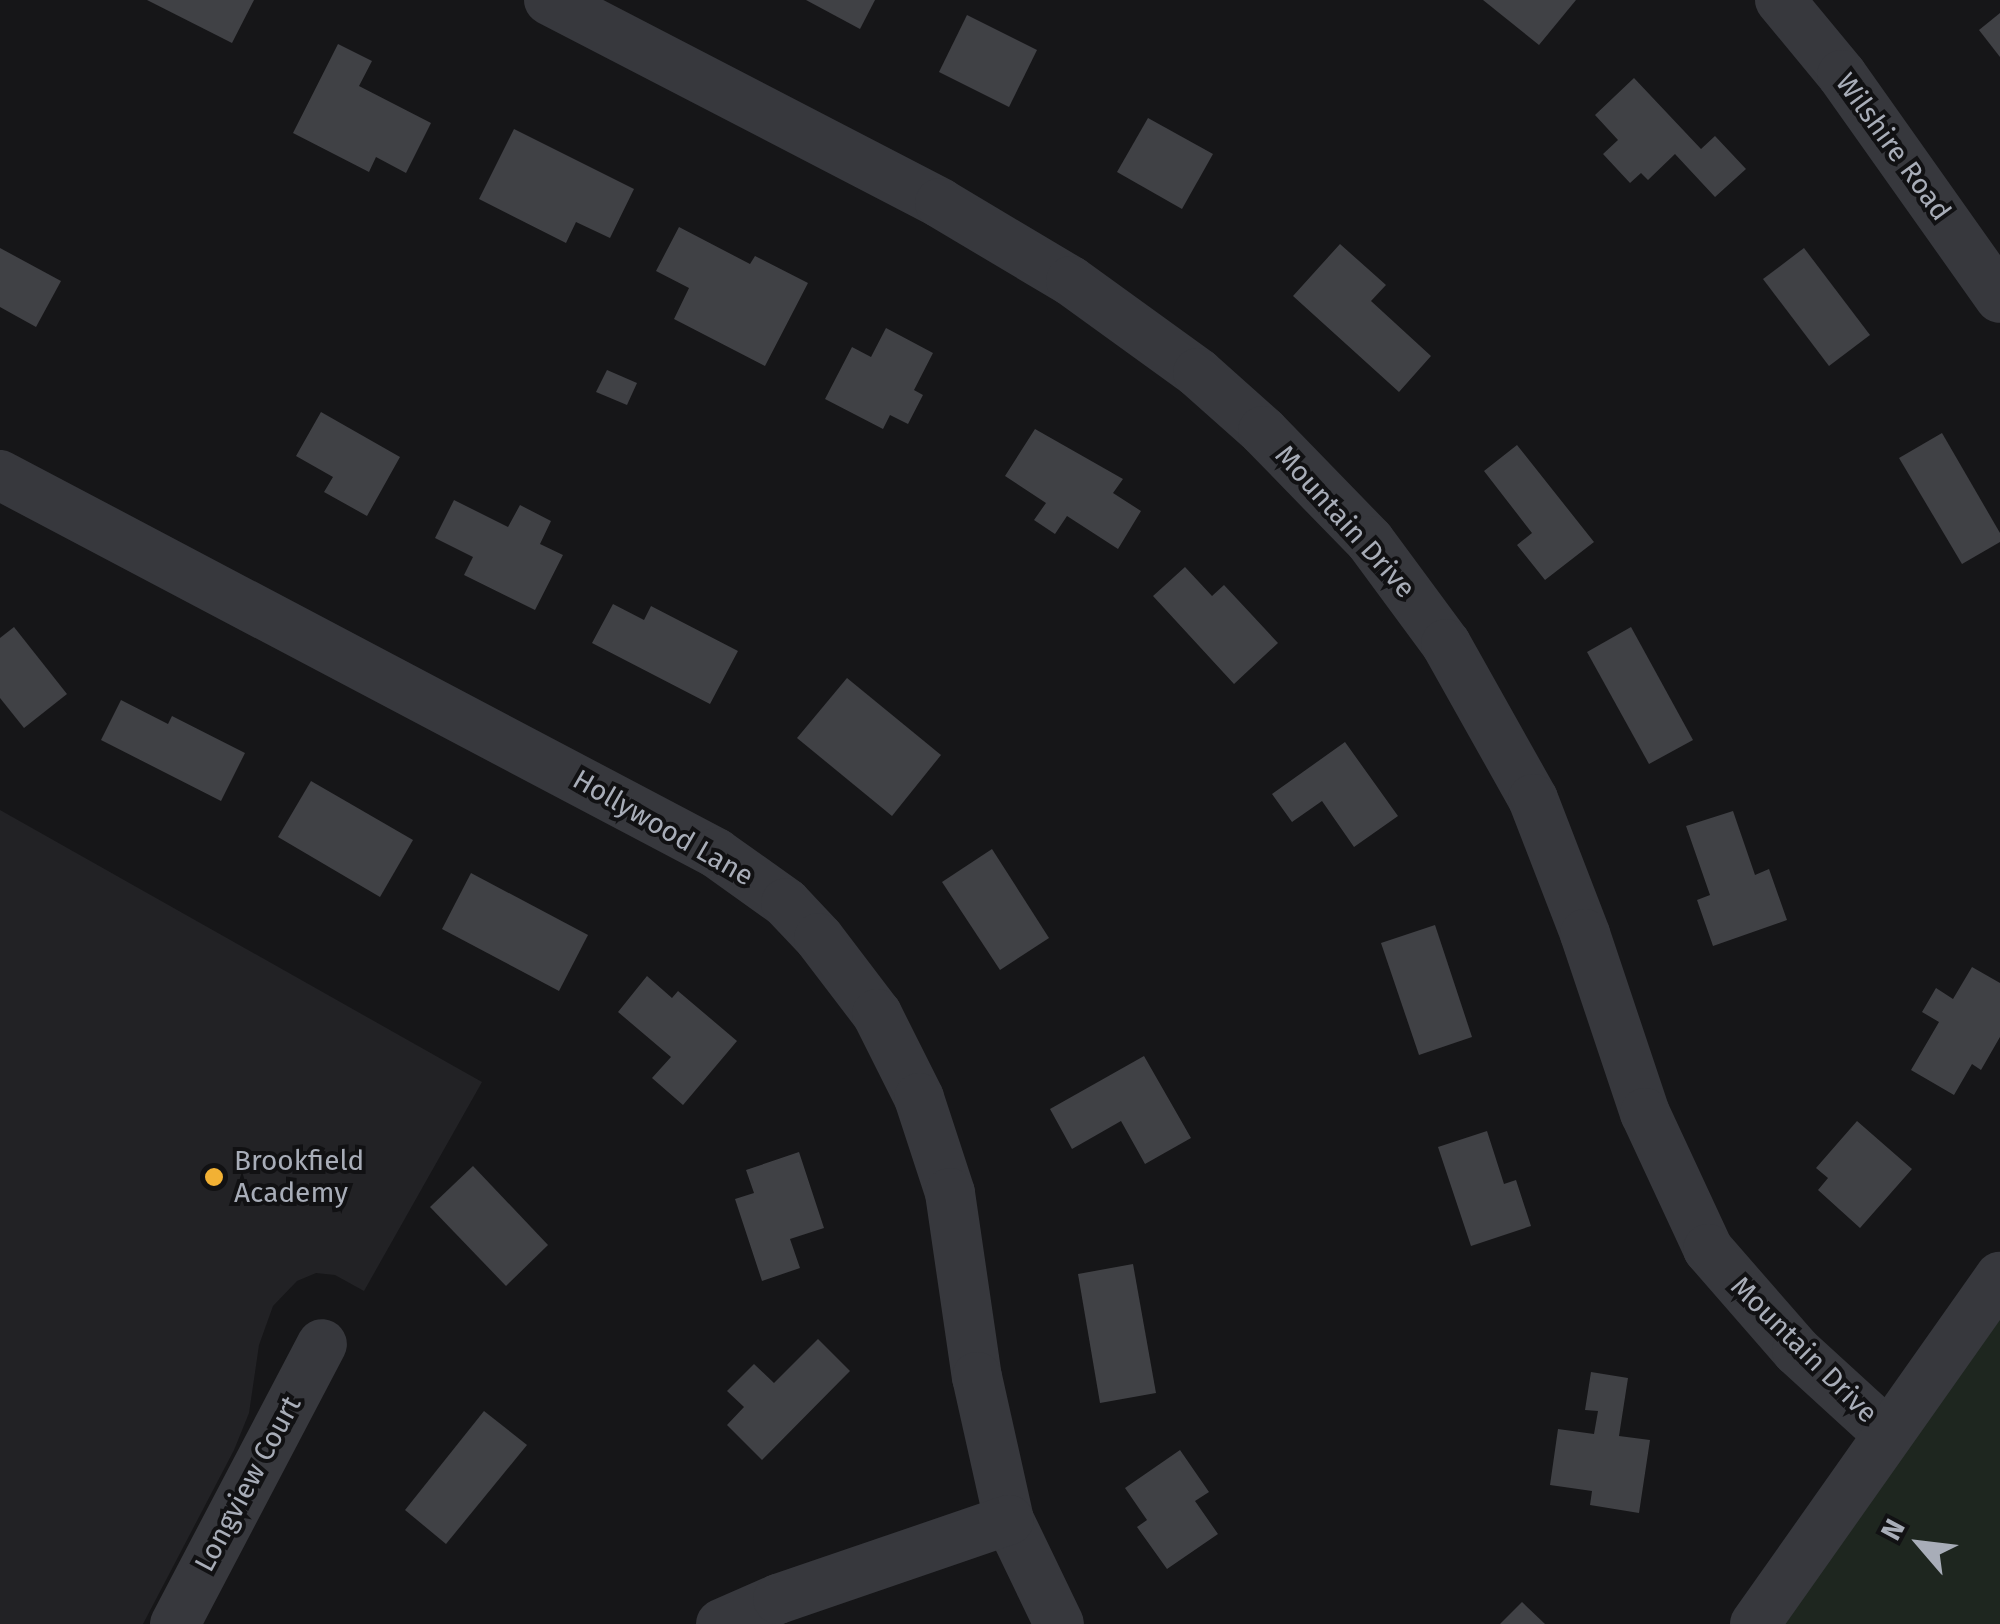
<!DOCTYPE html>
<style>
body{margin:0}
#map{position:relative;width:2000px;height:1624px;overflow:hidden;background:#161618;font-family:"Fira Sans",sans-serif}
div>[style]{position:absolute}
.built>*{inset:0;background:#222225}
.green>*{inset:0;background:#1e261f}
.building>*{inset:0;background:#404145}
.minor>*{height:50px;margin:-25px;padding:0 25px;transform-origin:25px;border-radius:25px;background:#37383d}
.dots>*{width:28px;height:28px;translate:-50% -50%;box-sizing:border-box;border:5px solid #111113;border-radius:50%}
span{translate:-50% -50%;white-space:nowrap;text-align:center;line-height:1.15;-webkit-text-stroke:8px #111113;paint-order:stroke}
.street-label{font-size:28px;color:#a8adb8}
.poi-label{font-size:28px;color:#a8adb8}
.left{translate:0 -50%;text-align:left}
.north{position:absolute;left:1870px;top:1494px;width:100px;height:100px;-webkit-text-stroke:8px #111113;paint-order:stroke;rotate:298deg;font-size:28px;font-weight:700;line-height:40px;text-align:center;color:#a8adb8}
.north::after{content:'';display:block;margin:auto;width:35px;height:45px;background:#a8adb8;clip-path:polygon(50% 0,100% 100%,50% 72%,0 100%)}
</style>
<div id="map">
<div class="built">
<i style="clip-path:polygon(0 810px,482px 1082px,364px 1291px,335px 1275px,316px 1273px,297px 1281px,273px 1306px,259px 1345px,249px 1413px,234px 1450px,143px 1624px,0 1624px)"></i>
</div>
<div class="green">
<i style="clip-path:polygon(2000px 1301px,2000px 1624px,1771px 1624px)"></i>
</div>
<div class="building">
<i style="clip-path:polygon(147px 0,254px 0,232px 43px)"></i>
<i style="clip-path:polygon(806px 0,875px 0,860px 29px)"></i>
<i style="clip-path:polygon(1483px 0,1576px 0,1539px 45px)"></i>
<i style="clip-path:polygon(2000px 13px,2000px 57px,1979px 30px)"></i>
<i style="clip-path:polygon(967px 15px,1037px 50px,1009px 107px,939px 72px)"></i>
<i style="clip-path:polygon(338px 44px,372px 61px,359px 86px,431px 123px,406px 173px,376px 157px,369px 172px,293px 133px)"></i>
<i style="clip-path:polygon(1634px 78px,1701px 149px,1715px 136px,1746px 169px,1715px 197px,1675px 154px,1648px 180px,1641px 173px,1630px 183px,1603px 154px,1618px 140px,1595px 115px)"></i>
<i style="clip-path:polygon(1148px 118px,1213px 154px,1182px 209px,1117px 172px)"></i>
<i style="clip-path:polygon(514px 129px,634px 189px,610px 238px,576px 222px,566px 243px,479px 199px)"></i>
<i style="clip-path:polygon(679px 227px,750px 264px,755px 256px,808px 283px,765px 366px,674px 319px,689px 288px,656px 271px)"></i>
<i style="clip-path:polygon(1340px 244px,1386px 285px,1371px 301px,1431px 356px,1399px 392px,1293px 296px)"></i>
<i style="clip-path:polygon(0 248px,61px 281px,36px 327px,0 307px)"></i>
<i style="clip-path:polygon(1804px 248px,1870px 335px,1829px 366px,1763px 279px)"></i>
<i style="clip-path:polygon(886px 328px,933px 353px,914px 390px,923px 395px,908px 424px,890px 415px,883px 429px,825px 399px,852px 347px,871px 357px)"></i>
<i style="clip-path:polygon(607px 370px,637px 383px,627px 405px,596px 392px)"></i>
<i style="clip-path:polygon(321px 412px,400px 457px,367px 516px,324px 492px,333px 477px,296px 456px)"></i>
<i style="clip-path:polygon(1035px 429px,1123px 479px,1113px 493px,1141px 511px,1118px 549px,1067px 516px,1055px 534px,1034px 520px,1046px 503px,1005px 476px)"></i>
<i style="clip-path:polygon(1942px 433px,2000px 533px,2000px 542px,1962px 564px,1899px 458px)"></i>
<i style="clip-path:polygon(1517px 445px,1594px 542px,1545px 580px,1517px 545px,1532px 533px,1484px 471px)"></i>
<i style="clip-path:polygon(454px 500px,508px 527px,520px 505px,551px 521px,540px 544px,563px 555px,535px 610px,464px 575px,473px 557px,435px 538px)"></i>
<i style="clip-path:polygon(1185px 567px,1212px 596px,1224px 585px,1278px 643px,1234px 684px,1153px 596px)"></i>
<i style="clip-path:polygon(613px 604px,644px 620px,651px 606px,738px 651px,710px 704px,592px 643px)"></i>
<i style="clip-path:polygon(14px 627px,67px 694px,24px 728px,0 698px,0 638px)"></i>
<i style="clip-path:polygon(1631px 627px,1693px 740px,1649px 764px,1587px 652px)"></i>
<i style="clip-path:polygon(847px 678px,941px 755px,892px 816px,797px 738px)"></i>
<i style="clip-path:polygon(121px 700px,168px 724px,172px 716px,245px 753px,221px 801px,101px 740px)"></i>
<i style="clip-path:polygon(1345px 742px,1398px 816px,1354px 847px,1322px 801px,1292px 822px,1272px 794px)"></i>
<i style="clip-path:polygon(311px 781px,413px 840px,380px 897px,278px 837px)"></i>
<i style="clip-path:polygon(1733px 811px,1755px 875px,1769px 869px,1787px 920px,1713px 946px,1697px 900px,1710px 895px,1686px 826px)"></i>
<i style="clip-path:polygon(992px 849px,1049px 938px,1000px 970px,942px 882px)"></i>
<i style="clip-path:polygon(471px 873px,588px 935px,559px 991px,442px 929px)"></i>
<i style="clip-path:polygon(1435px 925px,1472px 1037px,1419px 1055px,1381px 943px)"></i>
<i style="clip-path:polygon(1972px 967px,2000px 983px,2000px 1037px,1981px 1070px,1972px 1064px,1954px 1095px,1911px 1070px,1939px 1022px,1922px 1012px,1936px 988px,1953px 999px)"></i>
<i style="clip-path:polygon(647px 976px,672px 998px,678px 991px,737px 1041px,683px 1105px,652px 1078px,671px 1057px,618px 1012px)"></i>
<i style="clip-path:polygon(1144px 1056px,1191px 1138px,1145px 1164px,1121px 1121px,1072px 1149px,1050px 1109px)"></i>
<i style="clip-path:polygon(1857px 1121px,1912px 1169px,1860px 1228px,1818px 1190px,1828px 1178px,1816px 1168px)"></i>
<i style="clip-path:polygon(1487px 1131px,1504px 1184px,1516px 1180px,1531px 1226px,1471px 1246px,1438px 1147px)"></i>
<i style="clip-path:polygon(799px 1152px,824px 1228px,790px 1239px,800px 1268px,762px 1281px,735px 1199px,754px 1193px,746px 1170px)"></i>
<i style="clip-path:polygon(473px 1166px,548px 1245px,506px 1286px,430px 1207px)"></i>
<i style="clip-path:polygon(1133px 1264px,1156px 1393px,1100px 1403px,1078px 1274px)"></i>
<i style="clip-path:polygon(818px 1339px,850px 1371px,762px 1460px,727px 1425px,744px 1407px,727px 1391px,754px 1364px,774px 1383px)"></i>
<i style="clip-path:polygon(1591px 1372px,1628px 1378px,1619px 1436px,1650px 1440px,1639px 1513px,1590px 1505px,1592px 1491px,1550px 1485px,1558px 1429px,1594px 1434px,1598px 1411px,1585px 1410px)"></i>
<i style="clip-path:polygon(484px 1411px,527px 1445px,446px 1544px,405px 1510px)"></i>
<i style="clip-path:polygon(1180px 1450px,1209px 1492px,1195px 1501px,1218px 1534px,1167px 1569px,1137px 1527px,1147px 1520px,1125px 1488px)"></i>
<i style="clip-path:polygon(1522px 1602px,1545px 1624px,1500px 1624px)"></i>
</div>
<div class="minor">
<i style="left:549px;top:0;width:441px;rotate:27.4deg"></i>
<i style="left:940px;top:203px;width:152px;rotate:30.8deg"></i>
<i style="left:1071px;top:281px;width:157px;rotate:35.9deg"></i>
<i style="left:1198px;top:373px;width:87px;rotate:41.7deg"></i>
<i style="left:1263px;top:431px;width:153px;rotate:45.8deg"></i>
<i style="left:1370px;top:541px;width:128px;rotate:53.6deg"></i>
<i style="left:1446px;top:644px;width:178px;rotate:60.7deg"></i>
<i style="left:1533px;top:799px;width:145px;rotate:68.9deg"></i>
<i style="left:1585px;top:934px;width:189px;rotate:71.5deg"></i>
<i style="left:1645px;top:1113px;width:150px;rotate:65.1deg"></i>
<i style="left:1708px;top:1249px;width:135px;rotate:48.9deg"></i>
<i style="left:1797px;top:1351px;width:123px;rotate:42.4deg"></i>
<i style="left:1780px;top:0;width:97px;rotate:50.4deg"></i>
<i style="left:1842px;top:75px;width:273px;rotate:54.7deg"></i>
<i style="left:0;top:475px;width:810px;rotate:27.83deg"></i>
<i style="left:716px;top:853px;width:86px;rotate:35.5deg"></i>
<i style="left:786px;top:903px;width:48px;rotate:46.7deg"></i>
<i style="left:819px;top:938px;width:96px;rotate:52.7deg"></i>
<i style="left:877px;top:1014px;width:94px;rotate:63.4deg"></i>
<i style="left:919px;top:1098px;width:100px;rotate:71.9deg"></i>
<i style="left:950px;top:1193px;width:186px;rotate:81.7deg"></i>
<i style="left:977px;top:1377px;width:147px;rotate:77.4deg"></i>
<i style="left:1009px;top:1520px;width:115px;rotate:64.3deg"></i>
<i style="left:175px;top:1624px;width:316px;rotate:-62.3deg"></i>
<i style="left:721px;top:1624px;width:62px;rotate:-23.7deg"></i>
<i style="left:778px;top:1599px;width:244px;rotate:-18.9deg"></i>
<i style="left:1755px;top:1624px;width:425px;rotate:-54.8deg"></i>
</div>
<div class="dots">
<i style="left:214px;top:1177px;background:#f2b134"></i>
</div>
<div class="street-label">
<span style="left:1893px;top:147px;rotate:54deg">Wilshire Road</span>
<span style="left:1345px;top:522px;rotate:48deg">Mountain Drive</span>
<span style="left:663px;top:828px;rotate:30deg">Hollywood Lane</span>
<span style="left:1804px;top:1350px;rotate:45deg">Mountain Drive</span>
<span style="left:248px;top:1484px;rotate:-62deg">Longview Court</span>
</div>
<div class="poi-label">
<span class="left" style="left:234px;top:1177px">Brookfield<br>Academy</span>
</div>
<div class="north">N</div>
</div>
